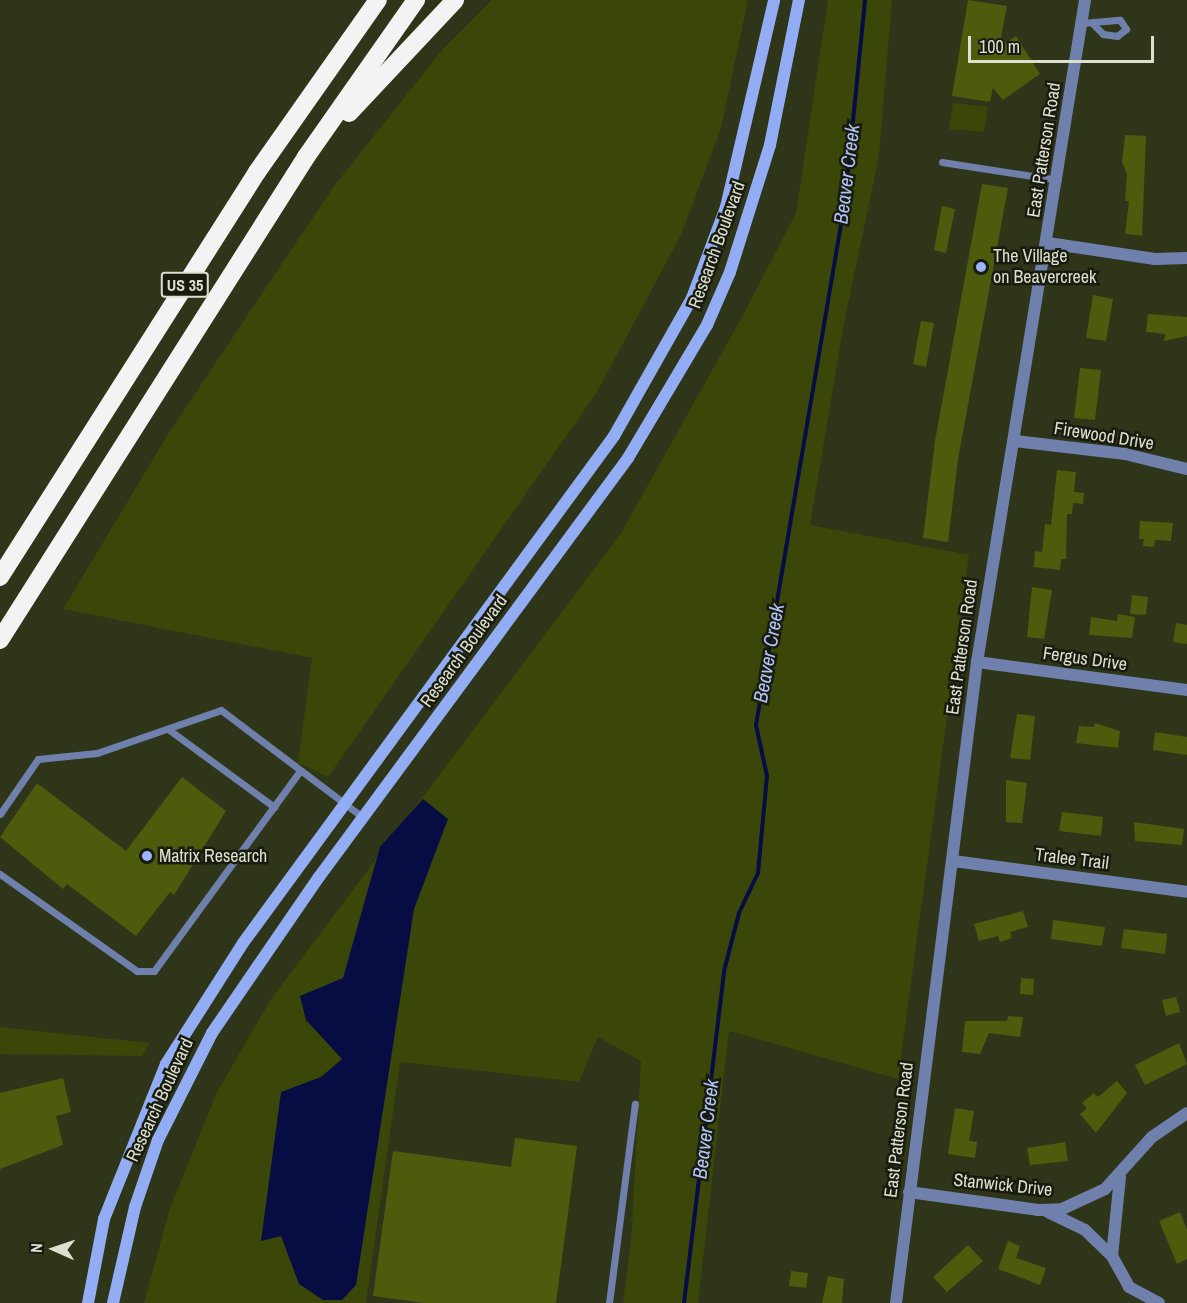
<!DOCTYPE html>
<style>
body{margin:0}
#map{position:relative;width:1187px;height:1303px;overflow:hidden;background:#2e3518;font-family:"Archivo Narrow",sans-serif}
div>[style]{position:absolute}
.green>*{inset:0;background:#3b4609}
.water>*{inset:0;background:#070d43}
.stream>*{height:4px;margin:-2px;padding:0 2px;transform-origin:2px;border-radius:2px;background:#070d43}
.building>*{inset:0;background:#4d5b0c}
.service>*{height:7px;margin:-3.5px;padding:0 3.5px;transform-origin:3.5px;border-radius:3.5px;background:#7080ad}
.minor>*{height:12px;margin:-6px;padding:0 6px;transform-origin:6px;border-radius:6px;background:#7080ad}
.tertiary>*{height:12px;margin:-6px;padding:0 6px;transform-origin:6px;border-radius:6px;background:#7080ad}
.secondary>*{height:12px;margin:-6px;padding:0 6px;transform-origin:6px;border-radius:6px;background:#93adf5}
.motorway>*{height:18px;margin:-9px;padding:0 9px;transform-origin:9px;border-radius:9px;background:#f3f3f3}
.dots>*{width:16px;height:16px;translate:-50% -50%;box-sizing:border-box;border:3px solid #181b0e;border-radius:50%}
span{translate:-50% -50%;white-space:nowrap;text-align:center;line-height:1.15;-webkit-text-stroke:5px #181b0e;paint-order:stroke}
.shield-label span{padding:2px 4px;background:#181b0e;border:2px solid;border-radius:4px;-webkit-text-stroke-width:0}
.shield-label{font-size:16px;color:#dbe0cf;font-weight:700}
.street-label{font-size:18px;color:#dbe0cf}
.poi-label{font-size:18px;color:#dbe0cf}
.left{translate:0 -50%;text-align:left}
.water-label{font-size:20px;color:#b1c4f9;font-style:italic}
.north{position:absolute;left:24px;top:1219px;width:60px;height:60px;-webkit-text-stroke:4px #181b0e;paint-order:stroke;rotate:273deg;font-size:16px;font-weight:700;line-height:24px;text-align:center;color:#dbe0cf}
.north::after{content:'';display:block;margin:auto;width:21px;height:27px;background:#dbe0cf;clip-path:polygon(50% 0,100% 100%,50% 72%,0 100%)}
.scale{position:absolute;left:968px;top:36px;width:186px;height:27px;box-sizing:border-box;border:3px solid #dbe0cf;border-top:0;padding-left:8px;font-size:18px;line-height:21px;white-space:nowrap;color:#dbe0cf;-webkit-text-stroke:4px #181b0e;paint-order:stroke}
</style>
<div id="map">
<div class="green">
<i style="clip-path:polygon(492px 0,748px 0,721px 128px,681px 235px,597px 392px,328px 777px,298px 763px,312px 658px,63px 609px,170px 431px,334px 186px,443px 49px)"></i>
<i style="clip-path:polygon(828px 0,892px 0,879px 156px,843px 328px,810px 525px,969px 555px,898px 1079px,729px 1031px,698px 1303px,623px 1303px,631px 1242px,641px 1061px,598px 1037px,579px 1082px,400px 1062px,366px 1303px,144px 1303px,170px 1208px,217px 1092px,271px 999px,621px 533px,743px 315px,796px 213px)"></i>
<i style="clip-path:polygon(953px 103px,988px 107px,984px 132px,949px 129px)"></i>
<i style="clip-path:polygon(0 1027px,150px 1043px,142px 1056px,0 1054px)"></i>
</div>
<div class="water">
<i style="clip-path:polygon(423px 799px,448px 819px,414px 909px,356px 1285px,342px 1300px,323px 1300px,299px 1284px,281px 1236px,261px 1241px,281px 1092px,321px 1077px,342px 1059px,306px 1020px,300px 996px,343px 978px,380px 847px)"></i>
</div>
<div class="stream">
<i style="left:684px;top:1303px;width:334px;rotate:-83.1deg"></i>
<i style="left:724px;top:971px;width:60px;rotate:-75.5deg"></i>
<i style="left:739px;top:913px;width:44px;rotate:-64.6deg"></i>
<i style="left:758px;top:873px;width:97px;rotate:-84.7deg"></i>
<i style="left:767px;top:776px;width:52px;rotate:-102.2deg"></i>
<i style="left:756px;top:725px;width:532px;rotate:-80.36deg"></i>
<i style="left:845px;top:201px;width:202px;rotate:-84.3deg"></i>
</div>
<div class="building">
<i style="clip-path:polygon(968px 0,1007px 6px,999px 48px,1016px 36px,1040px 74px,1003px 100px,993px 88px,990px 102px,952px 96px)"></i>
<i style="clip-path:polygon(1125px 135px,1146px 136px,1142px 236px,1125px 234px,1129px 201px,1125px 201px,1127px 174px,1122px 162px)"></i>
<i style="clip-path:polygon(982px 184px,1008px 188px,958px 459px,948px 542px,923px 538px,935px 441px)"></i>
<i style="clip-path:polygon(942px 206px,955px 209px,946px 253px,934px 250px)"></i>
<i style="clip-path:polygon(1093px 295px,1113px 299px,1106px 341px,1086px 338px)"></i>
<i style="clip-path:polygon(1148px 314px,1187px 317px,1187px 336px,1164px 341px,1165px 334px,1146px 332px)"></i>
<i style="clip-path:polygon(921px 321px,934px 323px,926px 367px,913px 364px)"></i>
<i style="clip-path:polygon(1080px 368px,1101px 370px,1095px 420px,1074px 418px)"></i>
<i style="clip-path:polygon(1057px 470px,1076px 472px,1074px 492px,1084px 493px,1083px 504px,1073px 503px,1072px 514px,1067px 514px,1066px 559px,1061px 559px,1060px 570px,1034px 567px,1035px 551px,1042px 552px,1045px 524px,1051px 525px)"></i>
<i style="clip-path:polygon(1140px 521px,1173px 523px,1171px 541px,1155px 540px,1154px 547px,1143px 546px,1144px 539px,1139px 539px)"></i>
<i style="clip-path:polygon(1032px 587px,1052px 590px,1044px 639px,1027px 637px)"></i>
<i style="clip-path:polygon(1132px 595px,1148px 597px,1146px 615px,1130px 614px)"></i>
<i style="clip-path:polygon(1118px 614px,1135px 617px,1132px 638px,1089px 635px,1091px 617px,1117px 621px)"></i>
<i style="clip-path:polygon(1176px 623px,1187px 625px,1187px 644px,1173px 642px)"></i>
<i style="clip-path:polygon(1017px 714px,1035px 716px,1030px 760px,1010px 758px)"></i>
<i style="clip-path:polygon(1095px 723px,1120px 731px,1118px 748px,1076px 743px,1079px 726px,1094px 727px)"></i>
<i style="clip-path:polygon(1155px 732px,1187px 737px,1187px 755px,1153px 750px)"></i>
<i style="clip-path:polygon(182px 777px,226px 811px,174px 895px,170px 892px,136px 936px,67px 884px,63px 889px,0 837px,37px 783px,126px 851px)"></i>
<i style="clip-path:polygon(1006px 780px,1027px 783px,1022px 823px,1006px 822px)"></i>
<i style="clip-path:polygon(1062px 812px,1103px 817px,1101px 836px,1059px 831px)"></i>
<i style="clip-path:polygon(1134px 822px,1184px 829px,1182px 845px,1135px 841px)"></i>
<i style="clip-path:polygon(1023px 911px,1028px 927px,1010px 932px,1012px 938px,1000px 942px,998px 936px,979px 941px,974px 924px)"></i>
<i style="clip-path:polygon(1053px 920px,1105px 927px,1102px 946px,1051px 939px)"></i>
<i style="clip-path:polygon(1124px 929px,1167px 934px,1165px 954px,1121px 948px)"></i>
<i style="clip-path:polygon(1021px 978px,1034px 979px,1033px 995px,1020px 994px)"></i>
<i style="clip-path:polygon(1176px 997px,1180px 1012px,1166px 1016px,1162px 1000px)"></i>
<i style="clip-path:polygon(1008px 1016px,1023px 1017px,1020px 1037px,989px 1033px,980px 1054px,962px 1052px,965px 1021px,1007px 1021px)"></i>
<i style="clip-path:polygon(1179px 1043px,1187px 1064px,1145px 1085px,1135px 1065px)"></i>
<i style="clip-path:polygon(63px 1078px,71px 1112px,56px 1116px,63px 1145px,0 1169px,0 1093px)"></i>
<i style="clip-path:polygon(1117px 1081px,1127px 1093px,1096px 1133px,1080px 1114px,1087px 1108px,1082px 1103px,1094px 1093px,1098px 1097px)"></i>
<i style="clip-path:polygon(955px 1108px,974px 1111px,969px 1141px,977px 1142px,975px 1158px,948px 1154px)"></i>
<i style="clip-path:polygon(515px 1138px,577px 1146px,556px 1303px,424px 1303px,373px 1296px,393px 1151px,511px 1167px)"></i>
<i style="clip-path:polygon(1065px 1142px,1068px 1161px,1030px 1165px,1027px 1148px)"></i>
<i style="clip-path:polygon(1180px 1212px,1187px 1230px,1187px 1259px,1177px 1264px,1159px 1221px)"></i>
<i style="clip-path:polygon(1008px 1241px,1020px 1246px,1016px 1258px,1046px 1268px,1040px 1285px,998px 1269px)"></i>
<i style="clip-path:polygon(968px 1245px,983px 1261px,947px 1292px,933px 1277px)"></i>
<i style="clip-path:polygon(791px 1271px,808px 1273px,806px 1288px,789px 1286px)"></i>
<i style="clip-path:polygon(828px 1276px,844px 1279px,842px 1303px,822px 1303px)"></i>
</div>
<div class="service">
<i style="left:1082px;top:23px;width:38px;rotate:-5deg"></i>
<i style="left:1120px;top:20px;width:11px;rotate:56deg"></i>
<i style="left:1126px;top:29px;width:11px;rotate:142deg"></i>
<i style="left:1117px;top:36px;width:14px;rotate:-172deg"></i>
<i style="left:1103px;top:34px;width:14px;rotate:-135deg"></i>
<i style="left:942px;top:162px;width:117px;rotate:8.8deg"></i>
<i style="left:168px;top:729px;width:132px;rotate:36.3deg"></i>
<i style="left:0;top:814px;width:67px;rotate:-55.4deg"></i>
<i style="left:38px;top:759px;width:59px;rotate:-5.8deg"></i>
<i style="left:97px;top:753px;width:131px;rotate:-19.1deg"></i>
<i style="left:221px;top:710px;width:179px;rotate:37.1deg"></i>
<i style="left:0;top:874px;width:168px;rotate:35.3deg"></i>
<i style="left:137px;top:971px;width:17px"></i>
<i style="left:154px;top:971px;width:248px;rotate:-53.9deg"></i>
<i style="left:609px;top:1303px;width:201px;rotate:-82.6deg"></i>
</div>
<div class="minor">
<i style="left:1048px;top:243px;width:108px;rotate:8.5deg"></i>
<i style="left:1155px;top:259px;width:32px;rotate:-2deg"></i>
<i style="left:1015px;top:441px;width:111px;rotate:6.7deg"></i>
<i style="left:1125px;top:454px;width:64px;rotate:13.6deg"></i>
<i style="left:977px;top:662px;width:212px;rotate:7.6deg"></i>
<i style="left:953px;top:861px;width:236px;rotate:7.5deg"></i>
<i style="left:909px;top:1192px;width:130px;rotate:7.9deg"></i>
<i style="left:1038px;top:1210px;width:24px;rotate:-2deg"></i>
<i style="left:1062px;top:1209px;width:47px;rotate:-24.9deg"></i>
<i style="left:1105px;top:1189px;width:70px;rotate:-47.9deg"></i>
<i style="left:1152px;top:1137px;width:42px;rotate:-34.4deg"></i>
<i style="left:1048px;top:1212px;width:41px;rotate:25.9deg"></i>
<i style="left:1085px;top:1230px;width:37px;rotate:44deg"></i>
<i style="left:1112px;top:1256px;width:35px;rotate:61deg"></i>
<i style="left:1129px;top:1287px;width:34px;rotate:28deg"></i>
<i style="left:1112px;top:1256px;width:79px;rotate:-84.2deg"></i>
</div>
<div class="tertiary">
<i style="left:896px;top:1303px;width:646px;rotate:-82.8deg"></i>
<i style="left:977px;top:662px;width:671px;rotate:-80.73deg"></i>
</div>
<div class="secondary">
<i style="left:88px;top:1303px;width:86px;rotate:-79.2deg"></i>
<i style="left:104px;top:1219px;width:167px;rotate:-68.2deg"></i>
<i style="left:166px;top:1064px;width:143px;rotate:-57.5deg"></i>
<i style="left:243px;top:943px;width:628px;rotate:-53.8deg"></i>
<i style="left:614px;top:436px;width:159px;rotate:-60.5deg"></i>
<i style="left:692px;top:298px;width:97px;rotate:-69.5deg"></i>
<i style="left:726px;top:207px;width:212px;rotate:-76.9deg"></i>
<i style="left:113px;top:1303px;width:98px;rotate:-77.1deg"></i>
<i style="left:135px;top:1207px;width:71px;rotate:-71.1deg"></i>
<i style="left:158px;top:1140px;width:120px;rotate:-63.2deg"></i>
<i style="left:212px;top:1033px;width:189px;rotate:-55.6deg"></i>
<i style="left:319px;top:877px;width:521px;rotate:-53.59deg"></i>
<i style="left:628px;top:458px;width:155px;rotate:-59.3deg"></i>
<i style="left:707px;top:325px;width:58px;rotate:-66.5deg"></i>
<i style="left:730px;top:272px;width:133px;rotate:-72.5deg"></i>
<i style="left:770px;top:145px;width:148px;rotate:-78.7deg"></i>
</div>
<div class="motorway">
<i style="left:349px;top:113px;width:155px;rotate:-46.8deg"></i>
<i style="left:0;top:577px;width:480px;rotate:-57.6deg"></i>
<i style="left:257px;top:172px;width:210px;rotate:-54.9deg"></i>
<i style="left:0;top:640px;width:572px;rotate:-57.64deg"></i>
<i style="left:306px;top:157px;width:192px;rotate:-55deg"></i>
</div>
<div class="dots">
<i style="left:981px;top:267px;background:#9bb5fd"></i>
<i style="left:147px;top:856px;background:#9bb5fd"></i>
</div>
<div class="shield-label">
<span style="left:185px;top:285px">US 35</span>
</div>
<div class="street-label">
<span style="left:1044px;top:150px;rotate:-81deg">East Patterson Road</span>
<span style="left:717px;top:245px;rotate:-70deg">Research Boulevard</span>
<span style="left:1104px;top:436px;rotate:9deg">Firewood Drive</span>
<span style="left:962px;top:647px;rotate:-82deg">East Patterson Road</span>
<span style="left:464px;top:651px;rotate:-54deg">Research Boulevard</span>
<span style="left:1085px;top:659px;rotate:8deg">Fergus Drive</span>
<span style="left:1072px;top:859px;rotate:7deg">Tralee Trail</span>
<span style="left:160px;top:1100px;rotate:-65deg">Research Boulevard</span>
<span style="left:899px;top:1130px;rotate:-83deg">East Patterson Road</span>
<span style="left:1003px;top:1185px;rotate:6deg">Stanwick Drive</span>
</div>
<div class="poi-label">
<span class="left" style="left:993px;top:267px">The Village<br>on Beavercreek</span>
<span class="left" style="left:159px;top:856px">Matrix Research</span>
</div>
<div class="water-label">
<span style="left:846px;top:174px;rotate:-83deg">Beaver Creek</span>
<span style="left:768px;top:653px;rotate:-80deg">Beaver Creek</span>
<span style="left:705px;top:1129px;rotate:-83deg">Beaver Creek</span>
</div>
<div class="north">N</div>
<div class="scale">100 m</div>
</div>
